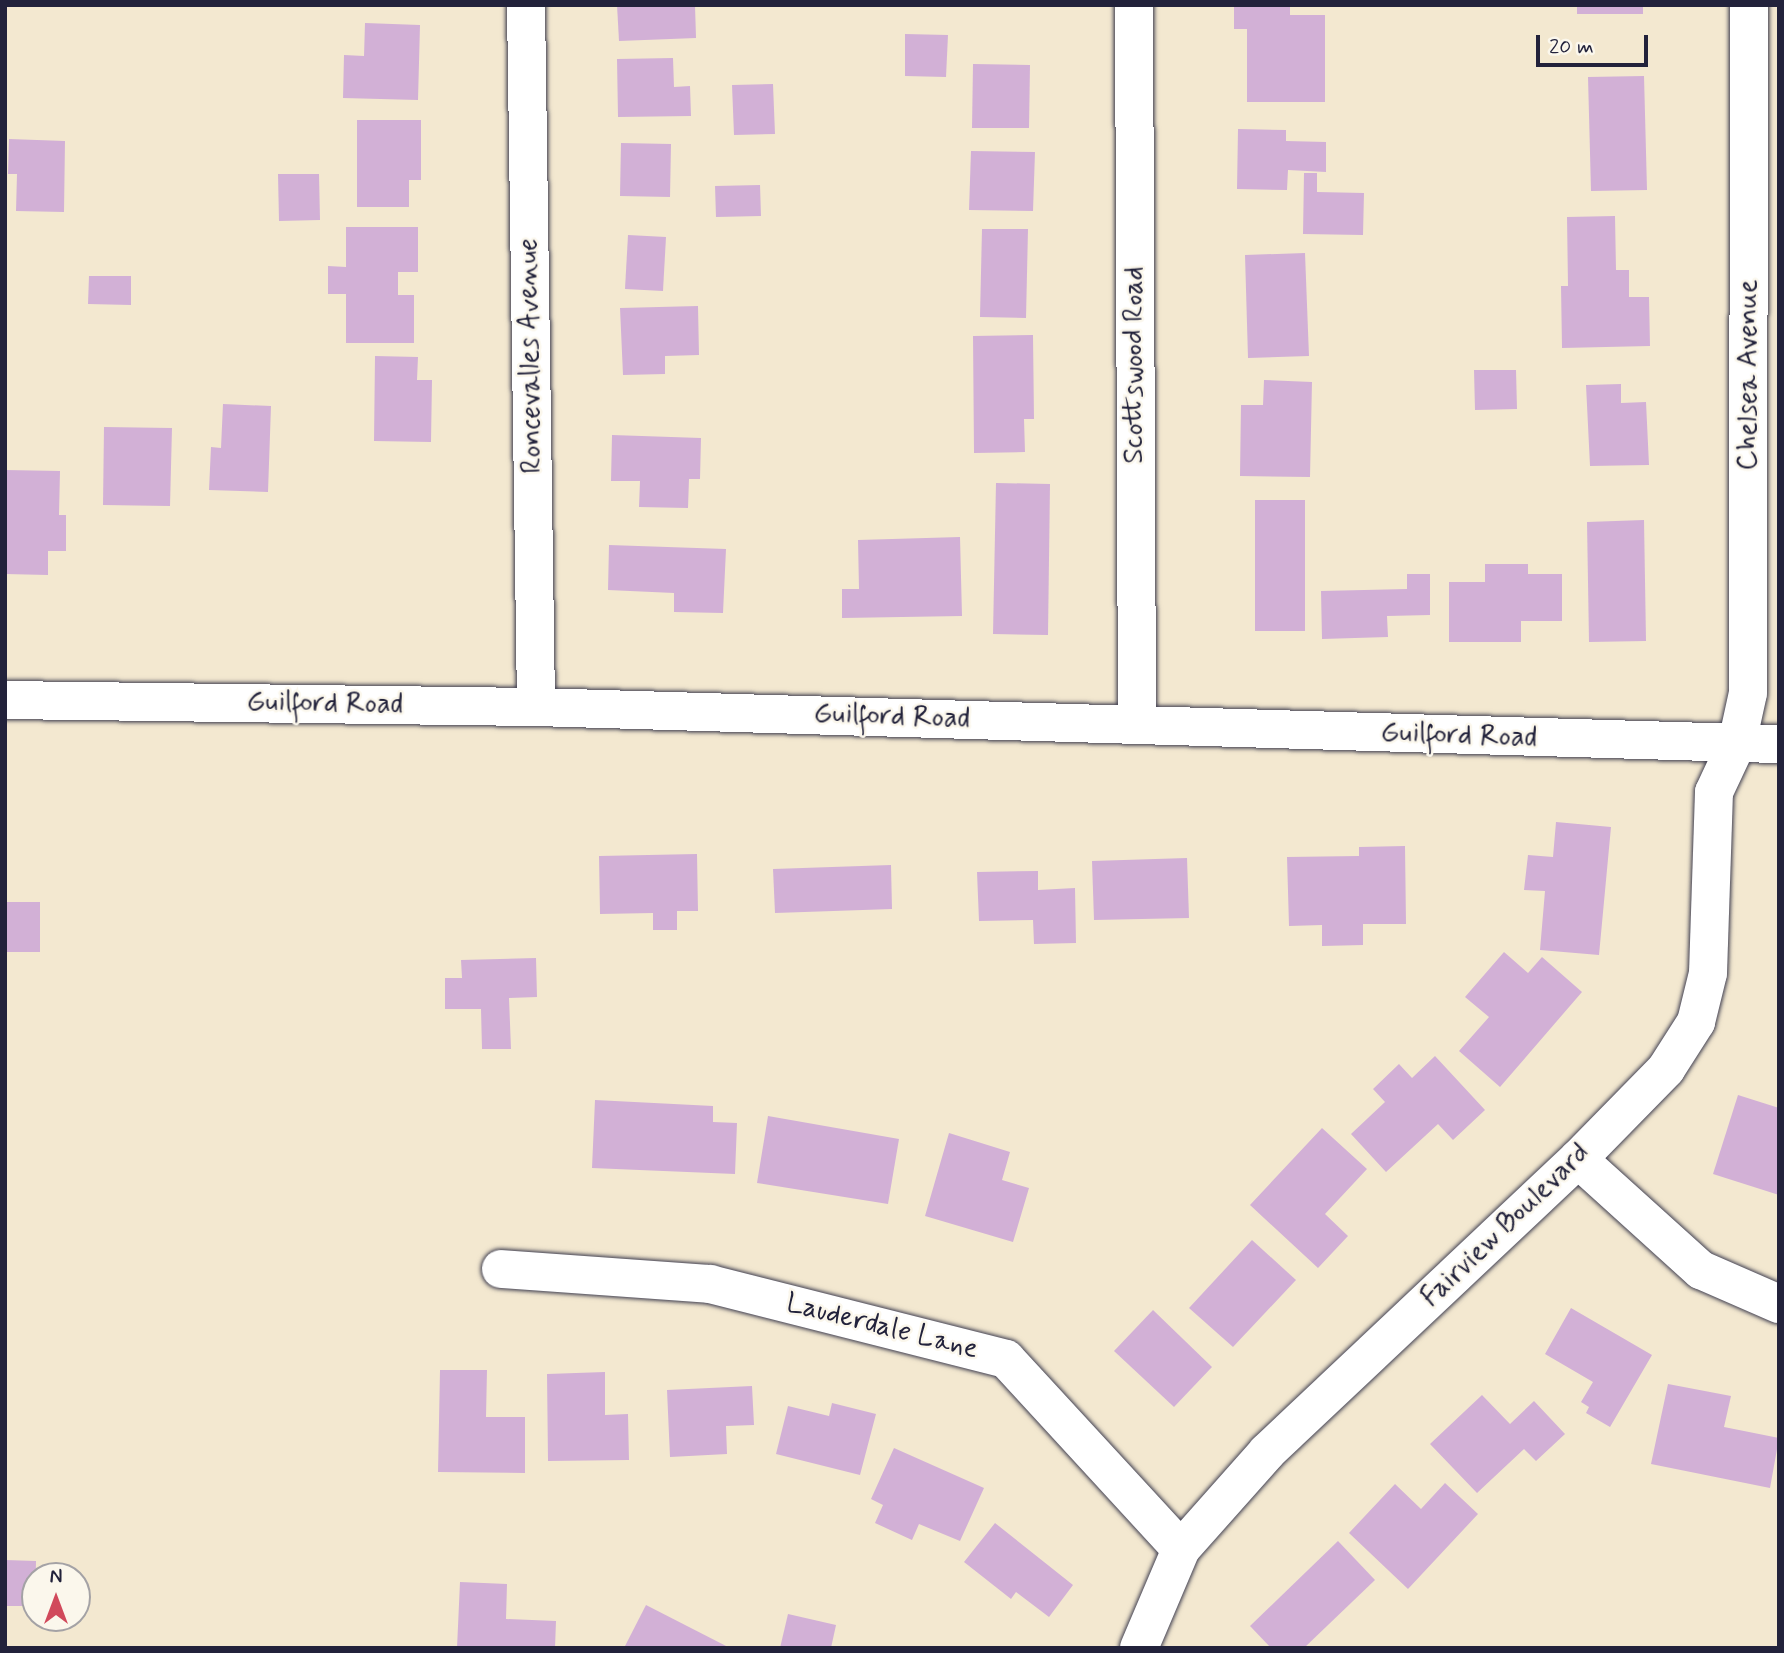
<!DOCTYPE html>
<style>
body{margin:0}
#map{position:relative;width:1784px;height:1653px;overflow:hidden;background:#f3e8d0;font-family:Mynerve,sans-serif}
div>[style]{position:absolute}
.building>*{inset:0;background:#d2b0d6}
.roads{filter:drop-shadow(0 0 2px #414051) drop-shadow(0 0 2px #414051)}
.minor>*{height:38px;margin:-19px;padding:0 19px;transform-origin:19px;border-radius:19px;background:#fff}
.tertiary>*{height:38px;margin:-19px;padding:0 19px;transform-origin:19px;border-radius:19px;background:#fff}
span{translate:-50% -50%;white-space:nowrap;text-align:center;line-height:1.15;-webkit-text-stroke:5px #fbf7ec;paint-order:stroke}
.street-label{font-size:28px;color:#22223b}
.frame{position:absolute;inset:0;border:7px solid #22223b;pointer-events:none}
.north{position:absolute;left:21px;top:1562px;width:70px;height:70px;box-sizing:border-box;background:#fbf7ec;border:2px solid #a4a2a5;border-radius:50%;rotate:0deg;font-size:19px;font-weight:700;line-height:28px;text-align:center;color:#22223b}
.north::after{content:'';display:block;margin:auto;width:24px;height:32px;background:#d1495b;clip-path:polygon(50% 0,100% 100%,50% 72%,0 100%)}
.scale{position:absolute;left:1536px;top:35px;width:112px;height:32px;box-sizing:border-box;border:4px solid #22223b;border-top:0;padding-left:9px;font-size:21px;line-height:24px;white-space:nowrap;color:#22223b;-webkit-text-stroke:5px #fbf7ec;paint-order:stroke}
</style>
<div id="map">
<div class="building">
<i style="clip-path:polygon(617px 5px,695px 5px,696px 38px,619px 41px)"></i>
<i style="clip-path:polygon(1234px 5px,1290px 5px,1290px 15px,1325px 15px,1325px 102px,1247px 102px,1247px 29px,1234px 29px)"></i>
<i style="clip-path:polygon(1577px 5px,1643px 5px,1643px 14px,1577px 14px)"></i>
<i style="clip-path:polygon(365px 23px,420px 25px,418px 100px,343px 98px,344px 55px,364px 56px)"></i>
<i style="clip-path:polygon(905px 34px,948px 35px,946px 77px,905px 76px)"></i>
<i style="clip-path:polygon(673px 58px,674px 87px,690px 86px,691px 116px,618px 117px,617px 59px)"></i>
<i style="clip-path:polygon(973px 64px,1030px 65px,1029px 128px,972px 128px)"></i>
<i style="clip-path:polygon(1644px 76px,1647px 190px,1591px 191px,1588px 77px)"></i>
<i style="clip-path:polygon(773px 84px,775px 134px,734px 135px,732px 85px)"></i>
<i style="clip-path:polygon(357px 120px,421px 120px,421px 180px,409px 180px,409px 207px,357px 207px)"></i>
<i style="clip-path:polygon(1238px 129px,1286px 130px,1286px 141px,1326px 142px,1326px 172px,1288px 170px,1287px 190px,1237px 189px)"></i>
<i style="clip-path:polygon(9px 139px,65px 141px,64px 212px,16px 211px,17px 174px,8px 174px)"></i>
<i style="clip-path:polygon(621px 143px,671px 144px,670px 197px,620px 196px)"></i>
<i style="clip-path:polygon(971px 151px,1035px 152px,1033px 211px,969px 210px)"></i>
<i style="clip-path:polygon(1304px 173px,1317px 173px,1317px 192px,1364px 193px,1363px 235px,1303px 234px)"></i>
<i style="clip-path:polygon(278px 174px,319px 174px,320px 220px,279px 221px)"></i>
<i style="clip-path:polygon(760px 185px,761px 216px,716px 217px,715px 186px)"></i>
<i style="clip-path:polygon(1615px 216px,1616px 270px,1629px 270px,1629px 297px,1649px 297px,1650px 346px,1562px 348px,1561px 286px,1568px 286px,1567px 217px)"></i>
<i style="clip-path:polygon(346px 227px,418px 227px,418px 272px,398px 272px,398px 295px,414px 295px,414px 343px,346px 343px,346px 294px,328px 294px,328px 266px,346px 267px)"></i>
<i style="clip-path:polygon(982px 229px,1028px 229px,1026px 318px,980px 317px)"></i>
<i style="clip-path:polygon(628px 235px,666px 237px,663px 291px,625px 289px)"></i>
<i style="clip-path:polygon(1305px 253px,1309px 356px,1248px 358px,1245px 255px)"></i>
<i style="clip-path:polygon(89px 276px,131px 276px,131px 305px,88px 304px)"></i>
<i style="clip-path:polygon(698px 306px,699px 355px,665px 356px,665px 374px,623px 375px,620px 308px)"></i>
<i style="clip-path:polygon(1033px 335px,1034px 419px,1024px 419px,1025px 452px,974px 453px,973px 336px)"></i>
<i style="clip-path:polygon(375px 356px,418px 357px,417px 380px,432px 380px,431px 442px,374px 441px)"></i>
<i style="clip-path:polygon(1474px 370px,1516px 370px,1517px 409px,1475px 410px)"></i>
<i style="clip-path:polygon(1264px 380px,1312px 382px,1310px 477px,1240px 476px,1241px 405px,1263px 405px)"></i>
<i style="clip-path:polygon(1621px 384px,1621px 403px,1646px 402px,1649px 465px,1590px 466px,1586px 385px)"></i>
<i style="clip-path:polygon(223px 404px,271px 406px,268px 492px,209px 490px,211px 447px,221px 448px)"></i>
<i style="clip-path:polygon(104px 427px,172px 428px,170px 506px,103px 505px)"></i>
<i style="clip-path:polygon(612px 435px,701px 438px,700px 479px,689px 479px,688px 508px,639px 507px,640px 481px,611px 481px)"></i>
<i style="clip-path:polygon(5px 470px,60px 471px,59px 515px,66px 515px,66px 551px,48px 551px,48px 575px,5px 574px)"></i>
<i style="clip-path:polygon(996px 483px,1050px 484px,1048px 635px,993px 634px)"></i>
<i style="clip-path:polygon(1255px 500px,1305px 500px,1305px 631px,1255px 631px)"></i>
<i style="clip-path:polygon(1644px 520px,1646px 641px,1589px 642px,1587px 522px)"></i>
<i style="clip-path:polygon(960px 537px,962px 616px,842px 618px,842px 589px,859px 589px,858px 540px)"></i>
<i style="clip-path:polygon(609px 545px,726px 549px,723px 613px,674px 612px,674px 593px,608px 590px)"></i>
<i style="clip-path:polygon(1485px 564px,1528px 564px,1528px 574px,1562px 574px,1562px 621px,1521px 621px,1521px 642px,1449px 642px,1449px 582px,1485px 582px)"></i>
<i style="clip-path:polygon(1407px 574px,1430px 574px,1430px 615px,1387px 616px,1388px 637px,1322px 639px,1321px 591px,1407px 589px)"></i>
<i style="clip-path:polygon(1556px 822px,1611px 827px,1599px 955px,1540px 950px,1545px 891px,1524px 890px,1528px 855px,1553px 857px)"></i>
<i style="clip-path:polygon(1405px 846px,1406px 924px,1363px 924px,1363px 945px,1322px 946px,1322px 925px,1289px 926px,1287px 857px,1359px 856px,1359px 847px)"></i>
<i style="clip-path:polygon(697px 854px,698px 911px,677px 911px,677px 930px,653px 930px,653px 913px,600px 914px,599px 856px)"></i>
<i style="clip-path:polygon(1187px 858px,1189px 918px,1094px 920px,1092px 861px)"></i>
<i style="clip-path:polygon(891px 865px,892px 909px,775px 913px,773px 869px)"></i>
<i style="clip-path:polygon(1038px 871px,1038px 890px,1075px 888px,1076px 943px,1034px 944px,1033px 920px,979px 921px,977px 872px)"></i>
<i style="clip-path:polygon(5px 902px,40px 902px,40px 952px,5px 952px)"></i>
<i style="clip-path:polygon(1504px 952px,1528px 973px,1542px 957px,1582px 992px,1500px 1087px,1459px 1051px,1489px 1017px,1465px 997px)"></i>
<i style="clip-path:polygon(536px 958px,537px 997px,509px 998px,511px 1049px,482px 1049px,481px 1009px,445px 1009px,445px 978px,462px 978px,461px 960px)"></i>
<i style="clip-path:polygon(1435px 1056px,1485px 1110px,1453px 1140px,1438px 1124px,1386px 1172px,1351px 1134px,1385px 1102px,1373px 1089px,1399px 1064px,1412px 1078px)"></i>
<i style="clip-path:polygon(1738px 1095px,1779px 1108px,1779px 1195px,1713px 1174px)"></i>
<i style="clip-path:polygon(595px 1100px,713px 1106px,713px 1122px,737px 1123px,735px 1174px,592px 1168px)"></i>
<i style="clip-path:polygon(768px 1116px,899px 1139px,888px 1204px,757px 1183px)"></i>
<i style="clip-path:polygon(1322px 1128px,1367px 1169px,1325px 1214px,1348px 1236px,1318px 1268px,1250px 1205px)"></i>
<i style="clip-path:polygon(949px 1133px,1010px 1152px,1002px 1180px,1029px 1188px,1013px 1242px,925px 1216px)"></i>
<i style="clip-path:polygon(1252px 1240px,1296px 1280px,1233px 1347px,1189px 1308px)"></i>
<i style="clip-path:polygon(1571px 1308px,1652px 1355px,1610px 1427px,1586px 1413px,1589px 1407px,1581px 1402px,1593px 1382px,1545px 1354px)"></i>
<i style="clip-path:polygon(1153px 1310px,1212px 1367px,1174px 1407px,1114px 1351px)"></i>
<i style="clip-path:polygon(440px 1370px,487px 1370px,486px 1417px,525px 1417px,525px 1473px,438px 1472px)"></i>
<i style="clip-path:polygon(605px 1372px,605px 1415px,628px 1414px,629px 1460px,548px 1461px,547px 1374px)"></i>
<i style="clip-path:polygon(1668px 1384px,1731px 1396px,1724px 1427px,1779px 1438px,1770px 1488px,1651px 1464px)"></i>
<i style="clip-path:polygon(752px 1386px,754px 1425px,726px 1426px,727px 1454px,670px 1457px,667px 1390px)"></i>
<i style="clip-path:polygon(1482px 1395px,1510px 1424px,1534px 1401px,1565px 1434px,1536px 1461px,1524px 1449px,1477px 1493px,1430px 1444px)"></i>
<i style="clip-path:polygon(832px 1403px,876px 1414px,860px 1475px,776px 1454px,788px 1406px,829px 1416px)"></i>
<i style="clip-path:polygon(894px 1448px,984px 1488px,960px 1541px,919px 1524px,912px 1540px,875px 1523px,883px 1505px,871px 1499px)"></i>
<i style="clip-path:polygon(1445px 1483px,1478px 1514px,1408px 1589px,1349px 1533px,1395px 1484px,1421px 1509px)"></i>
<i style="clip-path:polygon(995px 1523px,1073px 1585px,1049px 1617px,1016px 1592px,1011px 1599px,964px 1562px)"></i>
<i style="clip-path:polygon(1338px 1541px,1375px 1580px,1304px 1648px,1271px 1648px,1250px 1626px)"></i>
<i style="clip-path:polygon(5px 1560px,36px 1561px,35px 1606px,5px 1606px)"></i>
<i style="clip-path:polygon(460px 1582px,507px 1584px,506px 1619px,556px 1621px,555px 1648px,457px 1648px)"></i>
<i style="clip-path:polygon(646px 1605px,730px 1648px,624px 1648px)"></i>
<i style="clip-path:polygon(788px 1614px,836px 1625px,831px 1648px,780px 1648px)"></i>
</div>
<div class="roads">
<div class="minor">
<i style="left:526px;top:5px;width:702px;rotate:89.18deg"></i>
<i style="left:1134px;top:5px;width:719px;rotate:89.76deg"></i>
<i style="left:1578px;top:1159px;width:166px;rotate:42.1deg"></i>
<i style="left:1701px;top:1270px;width:85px;rotate:23.6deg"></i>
<i style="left:501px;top:1269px;width:210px;rotate:4.1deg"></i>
<i style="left:710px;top:1284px;width:305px;rotate:14.2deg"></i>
<i style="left:1006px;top:1359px;width:258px;rotate:47.4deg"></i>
</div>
<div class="tertiary">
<i style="left:5px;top:700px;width:531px;rotate:0.76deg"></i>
<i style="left:536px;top:707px;width:1244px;rotate:1.71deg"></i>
<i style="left:1139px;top:1648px;width:108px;rotate:-67deg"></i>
<i style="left:1181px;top:1549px;width:130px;rotate:-48.4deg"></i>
<i style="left:1267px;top:1452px;width:427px;rotate:-43.3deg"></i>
<i style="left:1578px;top:1159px;width:126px;rotate:-45.6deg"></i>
<i style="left:1666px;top:1069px;width:56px;rotate:-57.4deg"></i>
<i style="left:1696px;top:1022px;width:50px;rotate:-76.2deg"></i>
<i style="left:1708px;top:973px;width:181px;rotate:-88.1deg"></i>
<i style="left:1714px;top:792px;width:54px;rotate:-64.9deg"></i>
<i style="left:1737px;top:743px;width:51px;rotate:-77.6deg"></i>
<i style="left:1748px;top:693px;width:688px;rotate:-89.92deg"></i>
</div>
</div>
<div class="street-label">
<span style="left:531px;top:356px;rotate:-91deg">Roncevalles Avenue</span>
<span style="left:1135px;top:365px;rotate:-90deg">Scottswood Road</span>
<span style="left:1749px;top:375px;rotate:-90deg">Chelsea Avenue</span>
<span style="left:325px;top:704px;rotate:1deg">Guilford Road</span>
<span style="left:892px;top:717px;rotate:2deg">Guilford Road</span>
<span style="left:1459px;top:736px;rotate:2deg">Guilford Road</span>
<span style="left:1506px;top:1226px;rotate:-44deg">Fairview Boulevard</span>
<span style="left:882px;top:1327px;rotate:14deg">Lauderdale Lane</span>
</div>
<div class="frame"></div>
<div class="north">N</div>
<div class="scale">20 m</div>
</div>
